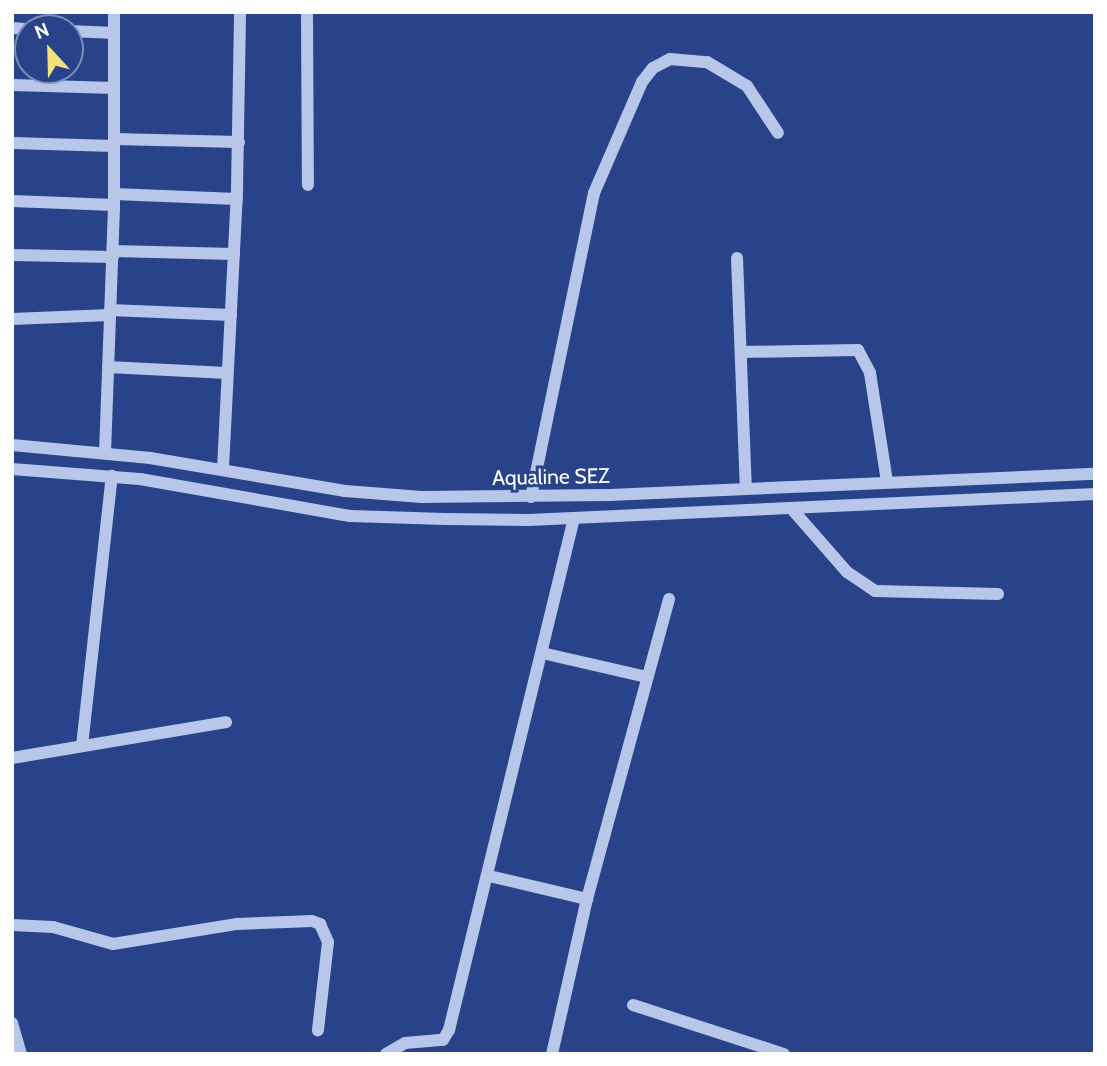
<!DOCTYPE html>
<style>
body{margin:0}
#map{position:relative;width:1107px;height:1066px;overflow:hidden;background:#29438b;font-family:Cabin,sans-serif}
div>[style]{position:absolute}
.minor>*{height:12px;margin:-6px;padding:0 6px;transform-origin:6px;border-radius:6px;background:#b7c6e9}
span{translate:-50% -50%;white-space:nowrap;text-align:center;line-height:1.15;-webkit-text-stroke:6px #29438b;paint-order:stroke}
.street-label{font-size:21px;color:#fff}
.frame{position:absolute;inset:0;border:14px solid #fff;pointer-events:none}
.north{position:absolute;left:14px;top:14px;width:70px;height:70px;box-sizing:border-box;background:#29438b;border:2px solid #7f8eb9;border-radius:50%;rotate:338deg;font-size:19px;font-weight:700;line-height:28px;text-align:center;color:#fff}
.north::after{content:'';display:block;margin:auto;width:24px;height:32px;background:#f0e37e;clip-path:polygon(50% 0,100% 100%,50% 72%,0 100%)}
</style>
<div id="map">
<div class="minor">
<i style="left:307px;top:12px;width:173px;rotate:89.7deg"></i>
<i style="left:12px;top:28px;width:16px;rotate:4deg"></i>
<i style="left:70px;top:31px;width:44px;rotate:2.6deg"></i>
<i style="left:12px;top:85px;width:102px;rotate:1.7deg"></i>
<i style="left:114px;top:139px;width:125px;rotate:1.4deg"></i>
<i style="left:12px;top:143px;width:102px;rotate:1.7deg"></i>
<i style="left:114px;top:194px;width:123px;rotate:2.3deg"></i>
<i style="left:12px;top:201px;width:102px;rotate:2.2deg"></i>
<i style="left:113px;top:251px;width:121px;rotate:1.4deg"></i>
<i style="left:12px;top:255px;width:101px;rotate:1.1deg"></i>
<i style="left:737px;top:258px;width:231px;rotate:87.8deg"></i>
<i style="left:110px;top:310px;width:121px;rotate:2.4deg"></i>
<i style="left:12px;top:319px;width:98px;rotate:-2.3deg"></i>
<i style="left:741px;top:352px;width:117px;rotate:-1deg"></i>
<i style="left:858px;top:350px;width:26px;rotate:62deg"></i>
<i style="left:870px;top:373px;width:109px;rotate:81.1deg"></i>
<i style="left:108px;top:367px;width:119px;rotate:2.9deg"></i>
<i style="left:12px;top:445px;width:139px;rotate:5.4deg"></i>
<i style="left:150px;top:458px;width:198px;rotate:9.6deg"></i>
<i style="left:345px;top:491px;width:77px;rotate:4.5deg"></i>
<i style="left:422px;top:497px;width:188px;rotate:-0.6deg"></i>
<i style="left:610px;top:495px;width:485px;rotate:-2.5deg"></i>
<i style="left:105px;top:453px;width:248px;rotate:-87.9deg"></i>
<i style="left:114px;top:205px;width:193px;rotate:-90deg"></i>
<i style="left:223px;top:468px;width:280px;rotate:-87.1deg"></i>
<i style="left:237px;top:188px;width:176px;rotate:-89deg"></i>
<i style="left:12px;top:469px;width:128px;rotate:4.5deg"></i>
<i style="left:140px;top:479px;width:213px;rotate:10deg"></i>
<i style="left:350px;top:516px;width:95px;rotate:1.8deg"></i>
<i style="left:445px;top:519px;width:84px;rotate:0.7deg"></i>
<i style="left:529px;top:520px;width:567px;rotate:-2.63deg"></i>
<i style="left:531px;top:497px;width:310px;rotate:-78.3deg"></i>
<i style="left:594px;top:193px;width:121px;rotate:-66.6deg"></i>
<i style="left:642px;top:82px;width:18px;rotate:-52deg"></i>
<i style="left:653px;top:68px;width:19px;rotate:-28deg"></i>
<i style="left:670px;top:59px;width:37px;rotate:5deg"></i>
<i style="left:707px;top:62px;width:47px;rotate:31deg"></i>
<i style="left:747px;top:86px;width:56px;rotate:56.6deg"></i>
<i style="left:791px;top:508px;width:85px;rotate:48.8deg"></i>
<i style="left:847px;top:572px;width:34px;rotate:34deg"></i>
<i style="left:875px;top:591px;width:123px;rotate:1.4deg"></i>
<i style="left:542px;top:653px;width:108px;rotate:12.9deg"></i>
<i style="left:82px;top:746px;width:272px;rotate:-83.7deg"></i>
<i style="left:12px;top:758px;width:217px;rotate:-9.5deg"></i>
<i style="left:489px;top:876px;width:101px;rotate:13.2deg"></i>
<i style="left:587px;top:899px;width:311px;rotate:-74.7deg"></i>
<i style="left:12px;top:925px;width:41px;rotate:2.8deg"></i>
<i style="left:53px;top:927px;width:62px;rotate:15.8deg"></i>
<i style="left:113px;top:944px;width:126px;rotate:-9.2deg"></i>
<i style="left:237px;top:924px;width:75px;rotate:-2.3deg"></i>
<i style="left:312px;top:921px;width:9px;rotate:21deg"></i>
<i style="left:320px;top:924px;width:20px;rotate:66deg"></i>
<i style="left:328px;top:942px;width:89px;rotate:96.5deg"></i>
<i style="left:633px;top:1005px;width:159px;rotate:18deg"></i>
<i style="left:12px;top:1023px;width:32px;rotate:74deg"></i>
<i style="left:386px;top:1054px;width:22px;rotate:-30deg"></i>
<i style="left:405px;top:1043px;width:38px;rotate:-5deg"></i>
<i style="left:443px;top:1040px;width:12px;rotate:-59deg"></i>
<i style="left:449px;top:1030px;width:527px;rotate:-76.28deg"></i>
<i style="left:552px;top:1054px;width:159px;rotate:-77.3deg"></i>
</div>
<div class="street-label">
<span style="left:551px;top:477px;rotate:-1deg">Aqualine SEZ</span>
</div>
<div class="frame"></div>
<div class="north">N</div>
</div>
